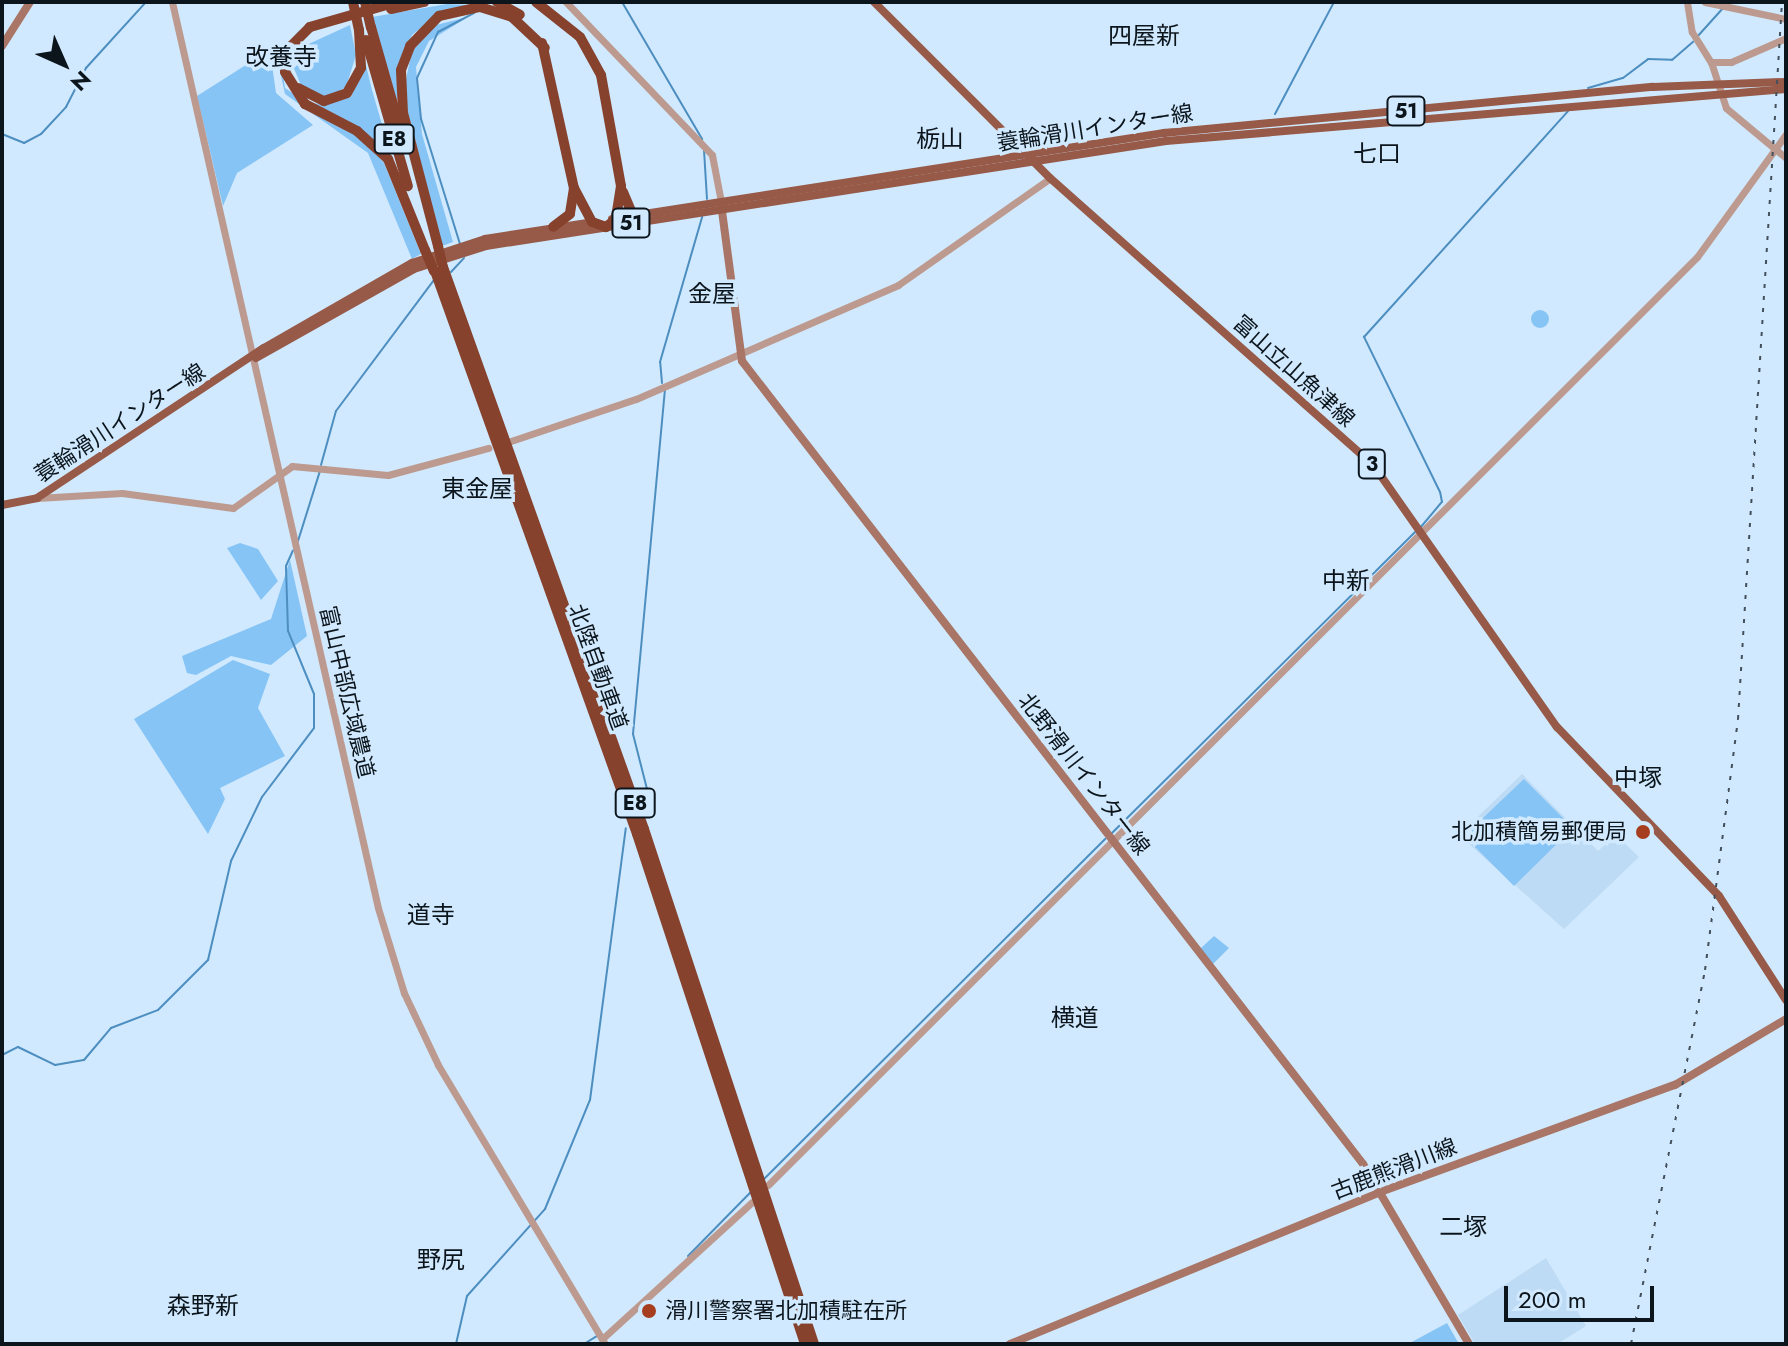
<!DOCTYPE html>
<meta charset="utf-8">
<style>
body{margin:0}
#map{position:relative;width:1788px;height:1346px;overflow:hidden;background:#d0e9fe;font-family:Jost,"Noto Sans JP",sans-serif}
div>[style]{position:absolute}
.built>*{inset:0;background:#bddbf4}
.green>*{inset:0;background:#86c4f6}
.round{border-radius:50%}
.stream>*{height:2px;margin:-1px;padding:0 1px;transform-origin:1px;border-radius:1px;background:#4d8ec0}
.tertiary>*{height:7px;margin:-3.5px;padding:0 3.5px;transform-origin:3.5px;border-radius:3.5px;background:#bd9a8f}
.secondary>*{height:8px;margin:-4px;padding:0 4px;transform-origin:4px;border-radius:4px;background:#a87566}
.primary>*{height:8px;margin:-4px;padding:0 4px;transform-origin:4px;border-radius:4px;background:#975a48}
.motorway>*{height:10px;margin:-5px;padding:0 5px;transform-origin:5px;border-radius:5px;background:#87422e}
.rail>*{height:2px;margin-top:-1px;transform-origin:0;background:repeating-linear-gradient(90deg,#43505b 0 4px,transparent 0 12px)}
.motorway-bridge>*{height:10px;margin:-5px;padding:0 5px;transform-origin:5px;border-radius:5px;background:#87422e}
.dots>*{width:22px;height:22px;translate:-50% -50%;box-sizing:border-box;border:4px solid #d0e9fe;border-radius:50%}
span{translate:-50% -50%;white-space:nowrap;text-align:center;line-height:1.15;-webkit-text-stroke:7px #d0e9fe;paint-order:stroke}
.shield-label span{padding:2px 6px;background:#d0e9fe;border:2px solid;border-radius:6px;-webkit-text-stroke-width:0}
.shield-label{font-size:20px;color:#0c151c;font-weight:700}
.street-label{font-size:22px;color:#0c151c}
.poi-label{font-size:22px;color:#0c151c}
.right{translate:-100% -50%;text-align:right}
.left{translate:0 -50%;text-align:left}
.neighbourhood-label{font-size:24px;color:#0c151c}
.frame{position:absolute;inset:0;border:4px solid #0c151c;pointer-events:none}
.north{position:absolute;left:24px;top:24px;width:80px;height:80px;-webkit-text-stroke:6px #d0e9fe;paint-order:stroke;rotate:135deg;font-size:22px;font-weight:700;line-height:32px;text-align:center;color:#0c151c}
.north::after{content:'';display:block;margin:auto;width:28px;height:36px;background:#0c151c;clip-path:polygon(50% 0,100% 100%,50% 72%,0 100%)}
.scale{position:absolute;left:1504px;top:1286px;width:150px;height:36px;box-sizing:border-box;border:4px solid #0c151c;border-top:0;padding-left:10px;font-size:24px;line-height:28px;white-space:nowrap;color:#0c151c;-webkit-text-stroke:6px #d0e9fe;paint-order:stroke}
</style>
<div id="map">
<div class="built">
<i style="clip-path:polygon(1522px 774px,1598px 851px,1616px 835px,1639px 857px,1564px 929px,1459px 835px)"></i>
<i style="clip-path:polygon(1546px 1258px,1586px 1326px,1557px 1344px,1475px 1344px,1458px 1315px)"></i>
</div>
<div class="green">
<i style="clip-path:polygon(447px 4px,469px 5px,438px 14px,412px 35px,397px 68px,397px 105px,372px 17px)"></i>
<i style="clip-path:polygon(468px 17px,429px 41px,416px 67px,422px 134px,453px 242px,442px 246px,403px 93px,412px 51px,436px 25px)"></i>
<i style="clip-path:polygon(350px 25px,356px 55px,346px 87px,326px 99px,303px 90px,293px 66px,302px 47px)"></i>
<i style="clip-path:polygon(300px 29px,281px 61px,285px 88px,369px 144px,384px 163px,421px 254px,412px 259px,368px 153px,285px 94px,277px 58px)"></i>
<i style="clip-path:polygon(271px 58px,276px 93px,313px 125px,237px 173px,223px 206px,197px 96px,249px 63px)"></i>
<i style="clip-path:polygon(365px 61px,372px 90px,392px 159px,371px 137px,304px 101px,323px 105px,351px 97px)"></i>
<i class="round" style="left:1531px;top:310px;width:18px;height:18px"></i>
<i style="clip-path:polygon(240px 543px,258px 549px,278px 581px,261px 600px,227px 548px)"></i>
<i style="clip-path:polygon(290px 560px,307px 636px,271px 665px,231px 656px,196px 675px,187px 673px,182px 656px,271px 619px)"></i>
<i style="clip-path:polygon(233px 660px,270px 674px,258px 708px,285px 756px,220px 788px,225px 799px,208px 834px,134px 719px)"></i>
<i style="clip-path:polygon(1524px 779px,1573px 828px,1514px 886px,1464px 836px)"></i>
<i style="clip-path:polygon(1214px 936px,1229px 948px,1212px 965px,1200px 949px)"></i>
<i style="clip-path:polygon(1447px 1323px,1459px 1344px,1408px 1344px)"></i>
</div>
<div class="stream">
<i style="left:622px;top:2px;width:159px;rotate:59.7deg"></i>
<i style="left:1697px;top:37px;width:38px;rotate:-48deg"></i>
<i style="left:1588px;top:88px;width:36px;rotate:-16deg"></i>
<i style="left:1623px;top:78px;width:31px;rotate:-37deg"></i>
<i style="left:1648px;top:59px;width:24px;rotate:2deg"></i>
<i style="left:1672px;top:60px;width:28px;rotate:-41deg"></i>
<i style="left:1275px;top:114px;width:127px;rotate:-62.2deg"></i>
<i style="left:2px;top:134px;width:24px;rotate:22deg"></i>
<i style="left:24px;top:143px;width:19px;rotate:-28deg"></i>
<i style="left:41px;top:134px;width:37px;rotate:-47deg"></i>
<i style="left:66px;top:107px;width:44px;rotate:-62.9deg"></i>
<i style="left:86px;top:68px;width:89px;rotate:-47.7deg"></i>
<i style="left:704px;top:150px;width:49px;rotate:86.5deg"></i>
<i style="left:460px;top:244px;width:131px;rotate:-107.3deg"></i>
<i style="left:421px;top:119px;width:41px;rotate:-95.6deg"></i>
<i style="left:417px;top:78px;width:51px;rotate:-65.5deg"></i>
<i style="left:438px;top:32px;width:41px;rotate:-27.8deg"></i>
<i style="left:451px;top:272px;width:19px;rotate:-47deg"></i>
<i style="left:662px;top:383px;width:21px;rotate:-95deg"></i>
<i style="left:660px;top:362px;width:151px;rotate:-73.8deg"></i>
<i style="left:321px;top:465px;width:56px;rotate:-74.5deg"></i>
<i style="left:336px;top:411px;width:164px;rotate:-53.2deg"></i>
<i style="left:1420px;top:528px;width:34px;rotate:-50deg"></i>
<i style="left:1442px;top:502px;width:10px;rotate:-101deg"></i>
<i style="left:1440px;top:492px;width:173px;rotate:-116.1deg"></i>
<i style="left:1364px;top:337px;width:304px;rotate:-47.9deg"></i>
<i style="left:298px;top:541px;width:73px;rotate:-72.6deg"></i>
<i style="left:643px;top:803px;width:15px;rotate:-74deg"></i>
<i style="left:647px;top:789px;width:57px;rotate:-104.3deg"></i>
<i style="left:633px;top:734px;width:346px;rotate:-84.7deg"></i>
<i style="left:1110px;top:835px;width:430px;rotate:-44.8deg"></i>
<i style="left:2px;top:1055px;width:18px;rotate:-27deg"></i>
<i style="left:18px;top:1047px;width:41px;rotate:25.9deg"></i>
<i style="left:55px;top:1065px;width:29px;rotate:-10deg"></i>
<i style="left:84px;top:1060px;width:42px;rotate:-49.8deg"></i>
<i style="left:111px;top:1028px;width:50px;rotate:-21deg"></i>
<i style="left:158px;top:1010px;width:71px;rotate:-45deg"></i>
<i style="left:208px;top:960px;width:102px;rotate:-76.9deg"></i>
<i style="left:231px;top:861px;width:71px;rotate:-64.2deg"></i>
<i style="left:262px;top:797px;width:86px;rotate:-53deg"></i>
<i style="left:314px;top:728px;width:34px;rotate:-90deg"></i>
<i style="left:314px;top:694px;width:68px;rotate:-112.4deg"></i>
<i style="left:288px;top:631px;width:65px;rotate:-91.8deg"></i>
<i style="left:286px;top:566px;width:17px;rotate:-66deg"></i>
<i style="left:764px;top:1179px;width:482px;rotate:-44.9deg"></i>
<i style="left:688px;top:1256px;width:90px;rotate:-45.5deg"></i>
<i style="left:456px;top:1344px;width:49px;rotate:-77.1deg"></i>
<i style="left:467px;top:1296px;width:117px;rotate:-48.1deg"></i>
<i style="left:545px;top:1209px;width:118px;rotate:-67.6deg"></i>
<i style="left:590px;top:1100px;width:274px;rotate:-82.5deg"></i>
<i style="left:584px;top:1344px;width:15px;rotate:-32deg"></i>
</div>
<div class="tertiary">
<i style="left:172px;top:2px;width:929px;rotate:77.19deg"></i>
<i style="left:378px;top:908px;width:89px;rotate:73deg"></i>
<i style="left:404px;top:993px;width:80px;rotate:64.7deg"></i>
<i style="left:438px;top:1065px;width:325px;rotate:59.1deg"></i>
<i style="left:566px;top:2px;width:211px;rotate:46.3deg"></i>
<i style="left:712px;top:155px;width:53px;rotate:79.1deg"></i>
<i style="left:1687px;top:2px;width:30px;rotate:81deg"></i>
<i style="left:1692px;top:32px;width:36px;rotate:58deg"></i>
<i style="left:1705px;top:2px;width:83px;rotate:11.9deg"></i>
<i style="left:1786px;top:38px;width:60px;rotate:156.4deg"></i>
<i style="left:1731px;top:62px;width:20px;rotate:180deg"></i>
<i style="left:1711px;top:62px;width:48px;rotate:71.9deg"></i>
<i style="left:1726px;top:108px;width:78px;rotate:39.8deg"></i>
<i style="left:508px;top:442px;width:135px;rotate:-18.6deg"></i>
<i style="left:636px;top:399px;width:286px;rotate:-23.5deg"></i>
<i style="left:898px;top:285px;width:186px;rotate:-35.1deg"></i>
<i style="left:37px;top:498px;width:85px;rotate:-3.4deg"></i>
<i style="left:122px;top:493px;width:112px;rotate:7.7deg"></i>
<i style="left:233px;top:508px;width:72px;rotate:-35.4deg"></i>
<i style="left:292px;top:466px;width:96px;rotate:5.4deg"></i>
<i style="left:388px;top:475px;width:104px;rotate:-15.1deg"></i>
<i style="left:768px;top:1185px;width:1313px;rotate:-44.97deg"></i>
<i style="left:1697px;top:257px;width:152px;rotate:-54.1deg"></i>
<i style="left:602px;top:1339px;width:203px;rotate:-42.4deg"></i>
</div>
<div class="secondary">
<i style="left:2px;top:46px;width:52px;rotate:-57.5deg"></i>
<i style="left:722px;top:211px;width:151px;rotate:82.4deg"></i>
<i style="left:742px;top:361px;width:1015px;rotate:52.28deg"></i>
<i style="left:1363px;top:1164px;width:209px;rotate:59.5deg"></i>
<i style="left:1010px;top:1344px;width:403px;rotate:-22.3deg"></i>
<i style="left:1383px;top:1191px;width:311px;rotate:-20deg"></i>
<i style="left:1675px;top:1085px;width:129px;rotate:-30.7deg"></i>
</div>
<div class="primary">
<i style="left:874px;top:2px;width:249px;rotate:45deg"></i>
<i style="left:1050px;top:178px;width:433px;rotate:41.6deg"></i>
<i style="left:1374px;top:466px;width:319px;rotate:55deg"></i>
<i style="left:1557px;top:727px;width:234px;rotate:46.2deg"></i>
<i style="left:1719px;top:896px;width:124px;rotate:57.2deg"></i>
<i style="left:612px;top:219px;width:559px;rotate:-8.86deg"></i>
<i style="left:1164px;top:133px;width:491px;rotate:-5.4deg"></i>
<i style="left:1653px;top:87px;width:133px;rotate:-2.2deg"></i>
<i style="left:256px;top:358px;width:181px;rotate:-29.4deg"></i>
<i style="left:414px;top:269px;width:76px;rotate:-17.7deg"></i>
<i style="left:486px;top:246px;width:688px;rotate:-8.78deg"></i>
<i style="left:1166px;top:141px;width:622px;rotate:-4.79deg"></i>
<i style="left:2px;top:505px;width:36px;rotate:-11deg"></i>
<i style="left:37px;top:498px;width:272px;rotate:-33.5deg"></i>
<i style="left:264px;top:348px;width:171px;rotate:-29.9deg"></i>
<i style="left:412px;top:263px;width:77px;rotate:-18.2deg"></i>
<i style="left:485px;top:239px;width:110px;rotate:-8.9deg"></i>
</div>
<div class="motorway">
<i style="left:397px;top:2px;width:91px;rotate:164deg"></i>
<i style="left:310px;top:27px;width:30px;rotate:135deg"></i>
<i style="left:289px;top:48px;width:24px;rotate:99deg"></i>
<i style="left:285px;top:72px;width:38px;rotate:58deg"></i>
<i style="left:305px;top:104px;width:59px;rotate:27.4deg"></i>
<i style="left:357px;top:131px;width:42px;rotate:42.1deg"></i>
<i style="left:388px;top:159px;width:98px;rotate:67.9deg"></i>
<i style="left:497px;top:2px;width:26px;rotate:29deg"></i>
<i style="left:536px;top:2px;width:56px;rotate:38.5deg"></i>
<i style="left:580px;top:37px;width:43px;rotate:61.1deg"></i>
<i style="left:601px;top:75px;width:113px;rotate:79.8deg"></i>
<i style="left:621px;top:186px;width:33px;rotate:99deg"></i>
<i style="left:616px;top:219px;width:13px;rotate:141deg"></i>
<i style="left:606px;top:227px;width:15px;rotate:-160deg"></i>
<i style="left:592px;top:222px;width:38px;rotate:-118deg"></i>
<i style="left:391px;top:9px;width:34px;rotate:-12deg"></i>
<i style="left:371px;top:27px;width:106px;rotate:74.1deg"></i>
<i style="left:366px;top:40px;width:152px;rotate:74deg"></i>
<i style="left:542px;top:43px;width:148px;rotate:77.6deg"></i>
<i style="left:574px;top:188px;width:26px;rotate:99deg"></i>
<i style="left:570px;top:214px;width:21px;rotate:143deg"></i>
<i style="left:298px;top:88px;width:29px;rotate:27deg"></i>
<i style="left:324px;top:101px;width:24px;rotate:-19deg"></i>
<i style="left:347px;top:93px;width:29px;rotate:-61deg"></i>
<i style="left:361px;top:68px;width:38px;rotate:-93deg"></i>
<i style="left:623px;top:192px;width:26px;rotate:67deg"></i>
<i style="left:438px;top:246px;width:138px;rotate:-104.7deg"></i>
<i style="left:403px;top:113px;width:43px;rotate:-92.7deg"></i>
<i style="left:401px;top:70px;width:26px;rotate:-69deg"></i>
<i style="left:410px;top:46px;width:42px;rotate:-46deg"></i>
<i style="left:439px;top:16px;width:42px;rotate:-12.4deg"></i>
<i style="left:480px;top:7px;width:34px;rotate:17deg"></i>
<i style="left:512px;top:17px;width:45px;rotate:43.2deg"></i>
<i style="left:443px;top:267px;width:597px;rotate:70.32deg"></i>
<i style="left:644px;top:829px;width:542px;rotate:71.73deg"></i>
<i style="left:435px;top:271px;width:598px;rotate:70.26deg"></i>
<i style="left:637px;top:834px;width:537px;rotate:71.77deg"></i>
</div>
<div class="rail">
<i style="left:1631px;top:1344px;width:381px;rotate:-78.8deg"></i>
<i style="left:1705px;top:970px;width:253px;rotate:-82.5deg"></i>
<i style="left:1738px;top:719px;width:718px;rotate:-86.49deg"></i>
</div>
<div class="motorway-bridge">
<i style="left:353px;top:2px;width:29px;rotate:78deg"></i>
<i style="left:365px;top:2px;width:26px;rotate:77deg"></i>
<i style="left:438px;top:246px;width:22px;rotate:77deg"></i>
<i style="left:425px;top:250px;width:23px;rotate:67deg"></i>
</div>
<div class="dots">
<i style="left:1643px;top:832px;background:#a53d1e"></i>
<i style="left:649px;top:1311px;background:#a53d1e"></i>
</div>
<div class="shield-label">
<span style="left:1406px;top:111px">51</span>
<span style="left:394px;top:139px">E8</span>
<span style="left:631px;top:223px">51</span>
<span style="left:1372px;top:464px">3</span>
<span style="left:635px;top:803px">E8</span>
</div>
<div class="street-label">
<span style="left:1095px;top:128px;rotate:-9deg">蓑輪滑川インター線</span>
<span style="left:1294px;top:371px;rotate:42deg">富山立山魚津線</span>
<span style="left:120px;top:423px;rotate:-33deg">蓑輪滑川インター線</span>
<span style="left:598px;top:667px;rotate:70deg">北陸自動車道</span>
<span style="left:347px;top:692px;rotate:77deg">富山中部広域農道</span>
<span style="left:1084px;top:774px;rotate:52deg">北野滑川インター線</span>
<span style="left:1394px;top:1169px;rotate:-21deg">古鹿熊滑川線</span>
</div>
<div class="poi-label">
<span class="right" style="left:1627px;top:832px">北加積簡易郵便局</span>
<span class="left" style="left:665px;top:1311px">滑川警察署北加積駐在所</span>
</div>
<div class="neighbourhood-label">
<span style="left:1144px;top:36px">四屋新</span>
<span style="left:281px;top:57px">改養寺</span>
<span style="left:940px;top:139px">栃山</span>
<span style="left:1377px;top:154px">七口</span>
<span style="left:712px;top:294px">金屋</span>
<span style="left:477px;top:489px">東金屋</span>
<span style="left:1346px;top:581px">中新</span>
<span style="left:1638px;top:778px">中塚</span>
<span style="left:431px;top:915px">道寺</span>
<span style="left:1075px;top:1018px">横道</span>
<span style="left:1463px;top:1227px">二塚</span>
<span style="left:441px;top:1260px">野尻</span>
<span style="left:203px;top:1306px">森野新</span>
</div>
<div class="frame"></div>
<div class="north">N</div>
<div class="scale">200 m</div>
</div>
